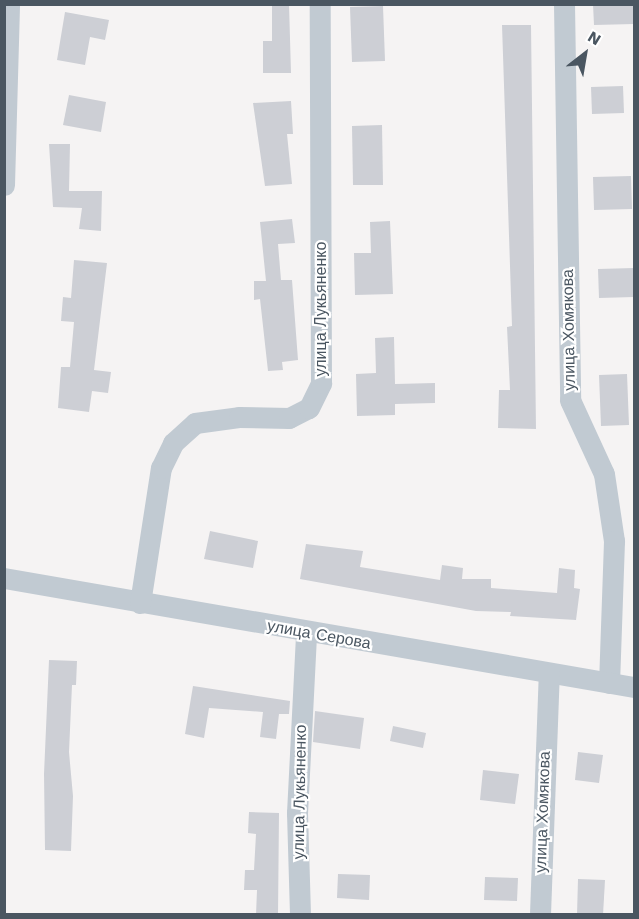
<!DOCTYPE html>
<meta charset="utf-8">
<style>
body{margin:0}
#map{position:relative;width:639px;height:919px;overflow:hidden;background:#f5f3f3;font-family:"Work Sans",sans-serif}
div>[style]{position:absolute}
.building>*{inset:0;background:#cdcfd5}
.street>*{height:21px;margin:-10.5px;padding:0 10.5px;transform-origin:10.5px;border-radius:10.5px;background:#c1cad2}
span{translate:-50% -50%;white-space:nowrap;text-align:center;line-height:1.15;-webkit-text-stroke:4.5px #fff;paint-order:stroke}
.street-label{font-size:16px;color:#4a5661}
.frame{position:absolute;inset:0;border:6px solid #4a5661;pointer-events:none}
.north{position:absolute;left:555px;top:24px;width:60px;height:60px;-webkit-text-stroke:4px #fff;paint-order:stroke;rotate:31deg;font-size:16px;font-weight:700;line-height:24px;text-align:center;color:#4a5661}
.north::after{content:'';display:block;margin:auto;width:21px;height:27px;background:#4a5661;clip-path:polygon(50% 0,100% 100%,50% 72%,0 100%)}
</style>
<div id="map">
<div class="building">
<i style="clip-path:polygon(272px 4px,289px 4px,291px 73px,263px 73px,263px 41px,272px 41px)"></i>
<i style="clip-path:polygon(593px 4px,634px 4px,634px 24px,594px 25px)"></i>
<i style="clip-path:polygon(383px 6px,385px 61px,352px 62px,350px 7px)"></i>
<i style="clip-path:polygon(65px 12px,109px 20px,105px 40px,90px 37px,85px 65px,57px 60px)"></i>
<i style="clip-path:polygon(502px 25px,531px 25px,536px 429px,498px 428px,499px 390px,510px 390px,507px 327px,512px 326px)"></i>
<i style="clip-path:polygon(623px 86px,624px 113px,592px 114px,591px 87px)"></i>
<i style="clip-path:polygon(69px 95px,106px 102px,101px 132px,63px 125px)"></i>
<i style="clip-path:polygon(291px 101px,293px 134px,287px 134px,292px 184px,265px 186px,253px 103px)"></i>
<i style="clip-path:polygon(382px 125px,383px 185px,353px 185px,352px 126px)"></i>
<i style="clip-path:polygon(49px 144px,70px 144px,69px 191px,102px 191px,101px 231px,79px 229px,82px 208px,53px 207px)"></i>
<i style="clip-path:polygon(631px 176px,632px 209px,594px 210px,593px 177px)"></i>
<i style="clip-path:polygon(292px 219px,295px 243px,278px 244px,281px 280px,292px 280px,298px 360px,282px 362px,283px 370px,268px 371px,260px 299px,254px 300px,254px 281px,266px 281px,260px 222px)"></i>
<i style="clip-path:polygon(390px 221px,393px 294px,355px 295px,354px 253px,371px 253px,370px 222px)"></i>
<i style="clip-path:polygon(74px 260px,107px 263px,94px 370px,111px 372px,108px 393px,92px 391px,89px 412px,58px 408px,61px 367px,70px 367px,74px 322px,61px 321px,63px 297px,71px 298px)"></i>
<i style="clip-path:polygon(634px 268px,634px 297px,599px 298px,598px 269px)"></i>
<i style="clip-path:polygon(394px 337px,395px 384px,435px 383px,435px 403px,395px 404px,395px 415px,357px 416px,356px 374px,376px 373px,375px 338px)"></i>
<i style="clip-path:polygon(627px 374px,629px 425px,601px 426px,599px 375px)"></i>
<i style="clip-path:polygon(210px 531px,258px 541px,253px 568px,204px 559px)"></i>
<i style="clip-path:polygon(306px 544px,363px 551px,360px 567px,440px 580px,442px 565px,463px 568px,462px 579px,491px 579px,491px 588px,557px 593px,559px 568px,575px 570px,574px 588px,580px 589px,576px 620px,510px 616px,511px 612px,476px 611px,300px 579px)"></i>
<i style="clip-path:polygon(49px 660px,77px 661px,76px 685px,72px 685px,69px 752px,73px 796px,71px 851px,45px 850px,44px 774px)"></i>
<i style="clip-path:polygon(193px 686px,290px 701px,289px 714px,279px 714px,276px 739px,260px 737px,263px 712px,209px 708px,204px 738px,185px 734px)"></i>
<i style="clip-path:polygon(315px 711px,364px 718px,360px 749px,313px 742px)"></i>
<i style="clip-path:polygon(393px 726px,426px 733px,423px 748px,390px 741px)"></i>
<i style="clip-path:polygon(578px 752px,603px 755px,599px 783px,575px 780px)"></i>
<i style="clip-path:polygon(483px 770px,519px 774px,515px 804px,480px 800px)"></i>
<i style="clip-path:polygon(249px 812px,279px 813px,278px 915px,256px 915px,257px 890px,244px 890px,245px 870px,254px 870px,256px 834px,248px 833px)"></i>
<i style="clip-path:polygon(338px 874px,370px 875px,369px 900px,337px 898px)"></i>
<i style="clip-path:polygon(485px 877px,518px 878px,517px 901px,484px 900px)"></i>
<i style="clip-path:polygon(578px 879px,605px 880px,603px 915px,577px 915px)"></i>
</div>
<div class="street">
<i style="left:564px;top:4px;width:396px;rotate:89.1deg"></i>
<i style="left:570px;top:400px;width:81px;rotate:65.3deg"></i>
<i style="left:604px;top:474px;width:68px;rotate:81.5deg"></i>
<i style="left:614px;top:541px;width:142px;rotate:92deg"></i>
<i style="left:4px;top:185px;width:181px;rotate:-88.4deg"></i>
<i style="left:4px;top:578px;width:639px;rotate:9.82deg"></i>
<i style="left:140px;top:603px;width:137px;rotate:-81.2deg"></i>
<i style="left:161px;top:468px;width:28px;rotate:-64deg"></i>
<i style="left:173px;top:443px;width:30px;rotate:-42deg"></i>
<i style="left:195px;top:423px;width:44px;rotate:-7.8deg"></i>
<i style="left:239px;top:417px;width:50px;rotate:1.1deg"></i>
<i style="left:289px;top:418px;width:22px;rotate:-27deg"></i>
<i style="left:309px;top:408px;width:28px;rotate:-64deg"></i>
<i style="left:321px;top:383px;width:379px;rotate:-90.2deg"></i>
<i style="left:300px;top:914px;width:101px;rotate:-91.7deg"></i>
<i style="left:297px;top:813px;width:180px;rotate:-87.1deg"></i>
<i style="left:540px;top:914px;width:240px;rotate:-87.9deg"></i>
</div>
<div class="street-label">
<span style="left:321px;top:309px;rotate:-90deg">улица Лукьяненко</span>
<span style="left:569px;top:330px;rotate:-91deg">улица Хомякова</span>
<span style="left:319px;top:635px;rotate:10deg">улица Серова</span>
<span style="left:300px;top:792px;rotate:-89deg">улица Лукьяненко</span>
<span style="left:543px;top:812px;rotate:-88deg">улица Хомякова</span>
</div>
<div class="frame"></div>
<div class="north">N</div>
</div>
